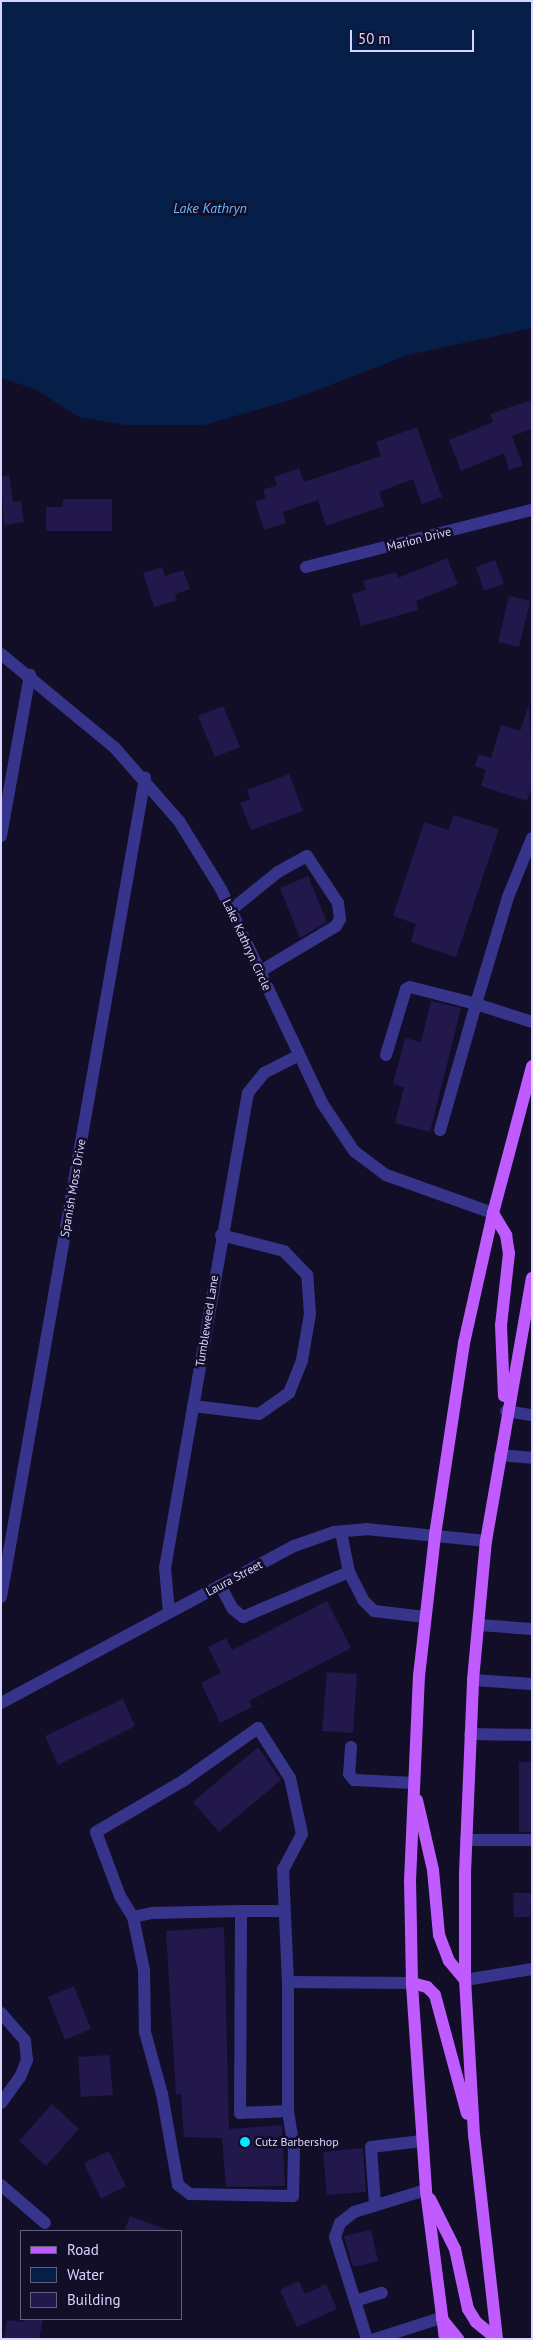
<!DOCTYPE html>
<style>
body{margin:0}
#map{position:relative;width:533px;height:2340px;overflow:hidden;background:#120e28;font-family:"PT Sans",sans-serif}
div>[style]{position:absolute}
.water>*{inset:0;background:#061f49}
.building>*{inset:0;background:#22184b}
.minor>*{height:12px;margin:-6px;padding:0 6px;transform-origin:6px;border-radius:6px;background:#37358b}
.major>*{height:12px;margin:-6px;padding:0 6px;transform-origin:6px;border-radius:6px;background:#c05cff}
.dots>*{width:14px;height:14px;translate:-50% -50%;box-sizing:border-box;border:2px solid #120e28;border-radius:50%}
span{translate:-50% -50%;white-space:nowrap;text-align:center;line-height:1.15;-webkit-text-stroke:5px #120e28;paint-order:stroke}
.street-label{font-size:12px;color:#d9d5ff}
.poi-label{font-size:12px;color:#d9d5ff}
.left{translate:0 -50%;text-align:left}
.water-label{font-size:14px;color:#63b9ff;font-style:italic}
.frame{position:absolute;inset:0;border:2px solid #d9d5ff;pointer-events:none}
.legend{position:absolute;left:20px;top:2230px;width:162px;height:90px;box-sizing:border-box;background:#120e28;border:1px solid #625e7e;margin:0;padding:6px 9px;list-style:none;font-size:15px;color:#d9d5ff}
.legend li{display:flex;align-items:center;gap:10px;height:25px}
.legend b{width:25px;border:1px solid #625e7e}
.scale{position:absolute;left:350px;top:30px;width:124px;height:22px;box-sizing:border-box;border:2px solid #d9d5ff;border-top:0;padding-left:6px;font-size:15px;line-height:18px;white-space:nowrap;color:#d9d5ff;-webkit-text-stroke:4px #120e28;paint-order:stroke}
</style>
<div id="map">
<div class="water">
<i style="clip-path:polygon(1px 1px,532px 1px,532px 328px,408px 355px,294px 399px,205px 425px,125px 425px,79px 417px,35px 389px,1px 378px)"></i>
</div>
<div class="building">
<i style="clip-path:polygon(532px 400px,532px 429px,512px 436px,523px 465px,509px 470px,504px 453px,461px 471px,449px 440px,493px 422px,490px 414px)"></i>
<i style="clip-path:polygon(417px 427px,442px 497px,422px 504px,413px 479px,379px 492px,384px 506px,326px 526px,318px 500px,283px 512px,286px 523px,264px 530px,255px 502px,266px 498px,263px 490px,277px 485px,274px 477px,299px 468px,304px 482px,381px 456px,376px 442px)"></i>
<i style="clip-path:polygon(9px 475px,13px 502px,21px 501px,24px 522px,4px 525px,1px 476px)"></i>
<i style="clip-path:polygon(63px 499px,112px 499px,112px 531px,46px 531px,46px 507px,63px 507px)"></i>
<i style="clip-path:polygon(447px 558px,458px 584px,416px 601px,418px 610px,361px 626px,352px 594px,366px 590px,363px 581px,396px 572px,398px 578px)"></i>
<i style="clip-path:polygon(495px 560px,504px 584px,484px 591px,476px 567px)"></i>
<i style="clip-path:polygon(162px 567px,165px 576px,183px 570px,190px 589px,175px 594px,177px 600px,154px 607px,143px 573px)"></i>
<i style="clip-path:polygon(509px 596px,530px 601px,519px 647px,498px 642px)"></i>
<i style="clip-path:polygon(529px 704px,532px 787px,527px 801px,481px 786px,486px 770px,475px 766px,479px 754px,491px 758px,501px 725px,520px 731px)"></i>
<i style="clip-path:polygon(223px 706px,240px 747px,215px 757px,198px 716px)"></i>
<i style="clip-path:polygon(289px 774px,303px 811px,251px 830px,240px 803px,250px 799px,247px 790px)"></i>
<i style="clip-path:polygon(454px 815px,499px 829px,456px 957px,411px 942px,416px 924px,393px 916px,424px 822px,448px 830px)"></i>
<i style="clip-path:polygon(308px 876px,327px 922px,300px 938px,280px 888px)"></i>
<i style="clip-path:polygon(431px 1001px,461px 1008px,430px 1132px,395px 1123px,404px 1087px,393px 1084px,405px 1038px,421px 1042px)"></i>
<i style="clip-path:polygon(327px 1601px,351px 1648px,249px 1701px,252px 1707px,220px 1723px,201px 1683px,221px 1673px,208px 1647px,226px 1638px,232px 1650px)"></i>
<i style="clip-path:polygon(327px 1672px,357px 1674px,353px 1733px,322px 1731px)"></i>
<i style="clip-path:polygon(123px 1699px,135px 1726px,58px 1765px,45px 1736px)"></i>
<i style="clip-path:polygon(258px 1747px,281px 1780px,219px 1832px,193px 1802px)"></i>
<i style="clip-path:polygon(519px 1762px,532px 1762px,532px 1832px,519px 1832px)"></i>
<i style="clip-path:polygon(513px 1893px,532px 1893px,530px 1917px,514px 1917px)"></i>
<i style="clip-path:polygon(224px 1927px,229px 2129px,282px 2125px,285px 2186px,226px 2187px,222px 2138px,184px 2137px,181px 2094px,176px 2094px,166px 1931px)"></i>
<i style="clip-path:polygon(74px 1986px,91px 2029px,65px 2040px,48px 1997px)"></i>
<i style="clip-path:polygon(109px 2055px,113px 2095px,81px 2097px,78px 2057px)"></i>
<i style="clip-path:polygon(52px 2104px,79px 2129px,46px 2166px,19px 2141px)"></i>
<i style="clip-path:polygon(363px 2148px,366px 2192px,327px 2195px,323px 2152px)"></i>
<i style="clip-path:polygon(109px 2151px,126px 2186px,101px 2199px,84px 2163px)"></i>
<i style="clip-path:polygon(130px 2216px,168px 2230px,168px 2231px,124px 2231px)"></i>
<i style="clip-path:polygon(371px 2230px,378px 2261px,353px 2267px,344px 2236px)"></i>
<i style="clip-path:polygon(299px 2281px,305px 2294px,326px 2284px,337px 2309px,297px 2327px,280px 2290px)"></i>
<i style="clip-path:polygon(24px 2319px,43px 2319px,39px 2339px,4px 2339px,7px 2320px,24px 2322px)"></i>
</div>
<div class="minor">
<i style="left:306px;top:567px;width:233px;rotate:-14.2deg"></i>
<i style="left:1px;top:654px;width:148px;rotate:39.5deg"></i>
<i style="left:115px;top:748px;width:97px;rotate:48.8deg"></i>
<i style="left:179px;top:821px;width:80px;rotate:58.3deg"></i>
<i style="left:221px;top:889px;width:237px;rotate:64.7deg"></i>
<i style="left:322px;top:1103px;width:58px;rotate:56.3deg"></i>
<i style="left:354px;top:1151px;width:40px;rotate:37deg"></i>
<i style="left:386px;top:1175px;width:114px;rotate:19.6deg"></i>
<i style="left:1px;top:836px;width:164px;rotate:-79.8deg"></i>
<i style="left:532px;top:838px;width:64px;rotate:112.1deg"></i>
<i style="left:508px;top:897px;width:112px;rotate:106.7deg"></i>
<i style="left:476px;top:1004px;width:59px;rotate:17.8deg"></i>
<i style="left:231px;top:910px;width:60px;rotate:-39deg"></i>
<i style="left:278px;top:872px;width:33px;rotate:-29deg"></i>
<i style="left:307px;top:856px;width:56px;rotate:56.6deg"></i>
<i style="left:338px;top:903px;width:16px;rotate:83deg"></i>
<i style="left:340px;top:919px;width:8px;rotate:120deg"></i>
<i style="left:336px;top:926px;width:90px;rotate:149.1deg"></i>
<i style="left:386px;top:1055px;width:69px;rotate:-73.1deg"></i>
<i style="left:406px;top:989px;width:4px;rotate:-27deg"></i>
<i style="left:410px;top:987px;width:68px;rotate:14.4deg"></i>
<i style="left:476px;top:1004px;width:131px;rotate:105.9deg"></i>
<i style="left:193px;top:1406px;width:66px;rotate:6.9deg"></i>
<i style="left:259px;top:1414px;width:37px;rotate:-35deg"></i>
<i style="left:289px;top:1393px;width:35px;rotate:-68deg"></i>
<i style="left:302px;top:1360px;width:47px;rotate:-80.1deg"></i>
<i style="left:310px;top:1314px;width:39px;rotate:-94deg"></i>
<i style="left:307px;top:1275px;width:33px;rotate:-134deg"></i>
<i style="left:284px;top:1251px;width:65px;rotate:-165.7deg"></i>
<i style="left:506px;top:1411px;width:26px;rotate:9deg"></i>
<i style="left:500px;top:1455px;width:32px;rotate:5deg"></i>
<i style="left:341px;top:1532px;width:41px;rotate:78.7deg"></i>
<i style="left:349px;top:1572px;width:31px;rotate:63deg"></i>
<i style="left:363px;top:1600px;width:16px;rotate:45deg"></i>
<i style="left:374px;top:1611px;width:51px;rotate:6.7deg"></i>
<i style="left:220px;top:1585px;width:27px;rotate:62deg"></i>
<i style="left:233px;top:1609px;width:13px;rotate:39deg"></i>
<i style="left:243px;top:1617px;width:115px;rotate:-23deg"></i>
<i style="left:1px;top:1597px;width:832px;rotate:-80.03deg"></i>
<i style="left:169px;top:1612px;width:44px;rotate:-95.2deg"></i>
<i style="left:165px;top:1568px;width:482px;rotate:-80.1deg"></i>
<i style="left:248px;top:1093px;width:26px;rotate:-51deg"></i>
<i style="left:264px;top:1073px;width:38px;rotate:-27deg"></i>
<i style="left:479px;top:1625px;width:53px;rotate:4.3deg"></i>
<i style="left:473px;top:1680px;width:59px;rotate:3.9deg"></i>
<i style="left:1px;top:1703px;width:332px;rotate:-28.2deg"></i>
<i style="left:294px;top:1546px;width:42px;rotate:-19.3deg"></i>
<i style="left:334px;top:1532px;width:32px;rotate:-5deg"></i>
<i style="left:366px;top:1529px;width:121px;rotate:5.7deg"></i>
<i style="left:470px;top:1734px;width:62px;rotate:0.9deg"></i>
<i style="left:351px;top:1747px;width:27px;rotate:94deg"></i>
<i style="left:349px;top:1774px;width:8px;rotate:50deg"></i>
<i style="left:354px;top:1780px;width:59px;rotate:2.9deg"></i>
<i style="left:466px;top:1840px;width:66px"></i>
<i style="left:241px;top:1911px;width:43px"></i>
<i style="left:133px;top:1917px;width:54px;rotate:78.3deg"></i>
<i style="left:144px;top:1970px;width:62px;rotate:89.1deg"></i>
<i style="left:145px;top:2032px;width:64px;rotate:74.7deg"></i>
<i style="left:162px;top:2094px;width:92px;rotate:80deg"></i>
<i style="left:178px;top:2185px;width:15px;rotate:37deg"></i>
<i style="left:190px;top:2194px;width:103px;rotate:1.1deg"></i>
<i style="left:293px;top:2196px;width:47px;rotate:-88.8deg"></i>
<i style="left:294px;top:2149px;width:38px;rotate:-99deg"></i>
<i style="left:465px;top:1980px;width:68px;rotate:-9.3deg"></i>
<i style="left:288px;top:1982px;width:129px;rotate:90deg"></i>
<i style="left:288px;top:2111px;width:48px;rotate:177.6deg"></i>
<i style="left:240px;top:2113px;width:202px;rotate:-89.7deg"></i>
<i style="left:241px;top:1911px;width:89px;rotate:178.7deg"></i>
<i style="left:152px;top:1913px;width:19px;rotate:168deg"></i>
<i style="left:133px;top:1917px;width:25px;rotate:-122deg"></i>
<i style="left:120px;top:1896px;width:68px;rotate:-110.6deg"></i>
<i style="left:96px;top:1832px;width:101px;rotate:-30.4deg"></i>
<i style="left:183px;top:1781px;width:92px;rotate:-35.2deg"></i>
<i style="left:258px;top:1728px;width:59px;rotate:57.4deg"></i>
<i style="left:290px;top:1778px;width:57px;rotate:77.9deg"></i>
<i style="left:302px;top:1834px;width:40px;rotate:118deg"></i>
<i style="left:283px;top:1869px;width:113px;rotate:87.5deg"></i>
<i style="left:288px;top:1982px;width:124px;rotate:0.5deg"></i>
<i style="left:1px;top:2013px;width:37px;rotate:49deg"></i>
<i style="left:25px;top:2041px;width:19px;rotate:84deg"></i>
<i style="left:27px;top:2060px;width:18px;rotate:112deg"></i>
<i style="left:20px;top:2077px;width:32px;rotate:126deg"></i>
<i style="left:1px;top:2185px;width:58px;rotate:40.8deg"></i>
<i style="left:375px;top:2204px;width:57px;rotate:-94deg"></i>
<i style="left:371px;top:2147px;width:51px;rotate:-6.7deg"></i>
<i style="left:355px;top:2301px;width:28px;rotate:-17deg"></i>
<i style="left:367px;top:2339px;width:107px;rotate:-107.4deg"></i>
<i style="left:335px;top:2237px;width:15px;rotate:-70deg"></i>
<i style="left:340px;top:2223px;width:18px;rotate:-38deg"></i>
<i style="left:354px;top:2212px;width:75px;rotate:-17deg"></i>
<i style="left:375px;top:2339px;width:69px;rotate:-17.7deg"></i>
</div>
<div class="major">
<i style="left:493px;top:1213px;width:26px;rotate:59deg"></i>
<i style="left:506px;top:1235px;width:18px;rotate:81deg"></i>
<i style="left:509px;top:1253px;width:72px;rotate:96.3deg"></i>
<i style="left:501px;top:1325px;width:71px;rotate:87.6deg"></i>
<i style="left:417px;top:1800px;width:72px;rotate:77.1deg"></i>
<i style="left:433px;top:1870px;width:65px;rotate:84.7deg"></i>
<i style="left:439px;top:1935px;width:28px;rotate:69deg"></i>
<i style="left:449px;top:1961px;width:25px;rotate:50deg"></i>
<i style="left:412px;top:1983px;width:16px;rotate:15deg"></i>
<i style="left:427px;top:1987px;width:11px;rotate:45deg"></i>
<i style="left:435px;top:1995px;width:123px;rotate:74.9deg"></i>
<i style="left:430px;top:2199px;width:56px;rotate:63.4deg"></i>
<i style="left:455px;top:2249px;width:61px;rotate:77.8deg"></i>
<i style="left:468px;top:2309px;width:15px;rotate:58deg"></i>
<i style="left:476px;top:2322px;width:27px;rotate:39deg"></i>
<i style="left:442px;top:2319px;width:26px;rotate:51deg"></i>
<i style="left:445px;top:2339px;width:150px;rotate:-97.3deg"></i>
<i style="left:426px;top:2190px;width:207px;rotate:-93.9deg"></i>
<i style="left:412px;top:1983px;width:102px;rotate:-91.1deg"></i>
<i style="left:410px;top:1881px;width:205px;rotate:-87.5deg"></i>
<i style="left:419px;top:1676px;width:142px;rotate:-83.5deg"></i>
<i style="left:435px;top:1535px;width:194px;rotate:-81.4deg"></i>
<i style="left:464px;top:1343px;width:133px;rotate:-77.4deg"></i>
<i style="left:493px;top:1213px;width:152px;rotate:-75.1deg"></i>
<i style="left:497px;top:2339px;width:205px;rotate:-96.4deg"></i>
<i style="left:474px;top:2135px;width:155px;rotate:-93.3deg"></i>
<i style="left:465px;top:1980px;width:107px;rotate:-90deg"></i>
<i style="left:465px;top:1873px;width:193px;rotate:-87.6deg"></i>
<i style="left:473px;top:1680px;width:140px;rotate:-84.7deg"></i>
<i style="left:486px;top:1541px;width:267px;rotate:-80.1deg"></i>
</div>
<div class="dots">
<i style="left:245px;top:2142px;background:#01eaff"></i>
</div>
<div class="street-label">
<span style="left:419px;top:539px;rotate:-14deg">Marion Drive</span>
<span style="left:247px;top:945px;rotate:65deg">Lake Kathryn Circle</span>
<span style="left:73px;top:1188px;rotate:-80deg">Spanish Moss Drive</span>
<span style="left:207px;top:1321px;rotate:-81deg">Tumbleweed Lane</span>
<span style="left:234px;top:1578px;rotate:-28deg">Laura Street</span>
</div>
<div class="poi-label">
<span class="left" style="left:255px;top:2142px">Cutz Barbershop</span>
</div>
<div class="water-label">
<span style="left:210px;top:208px">Lake Kathryn</span>
</div>
<div class="frame"></div>
<ul class="legend">
<li><b style="height:6px;background:#c05cff"></b>Road</li>
<li><b style="height:14px;background:#061f49"></b>Water</li>
<li><b style="height:14px;background:#22184b"></b>Building</li>
</ul>
<div class="scale">50 m</div>
</div>
